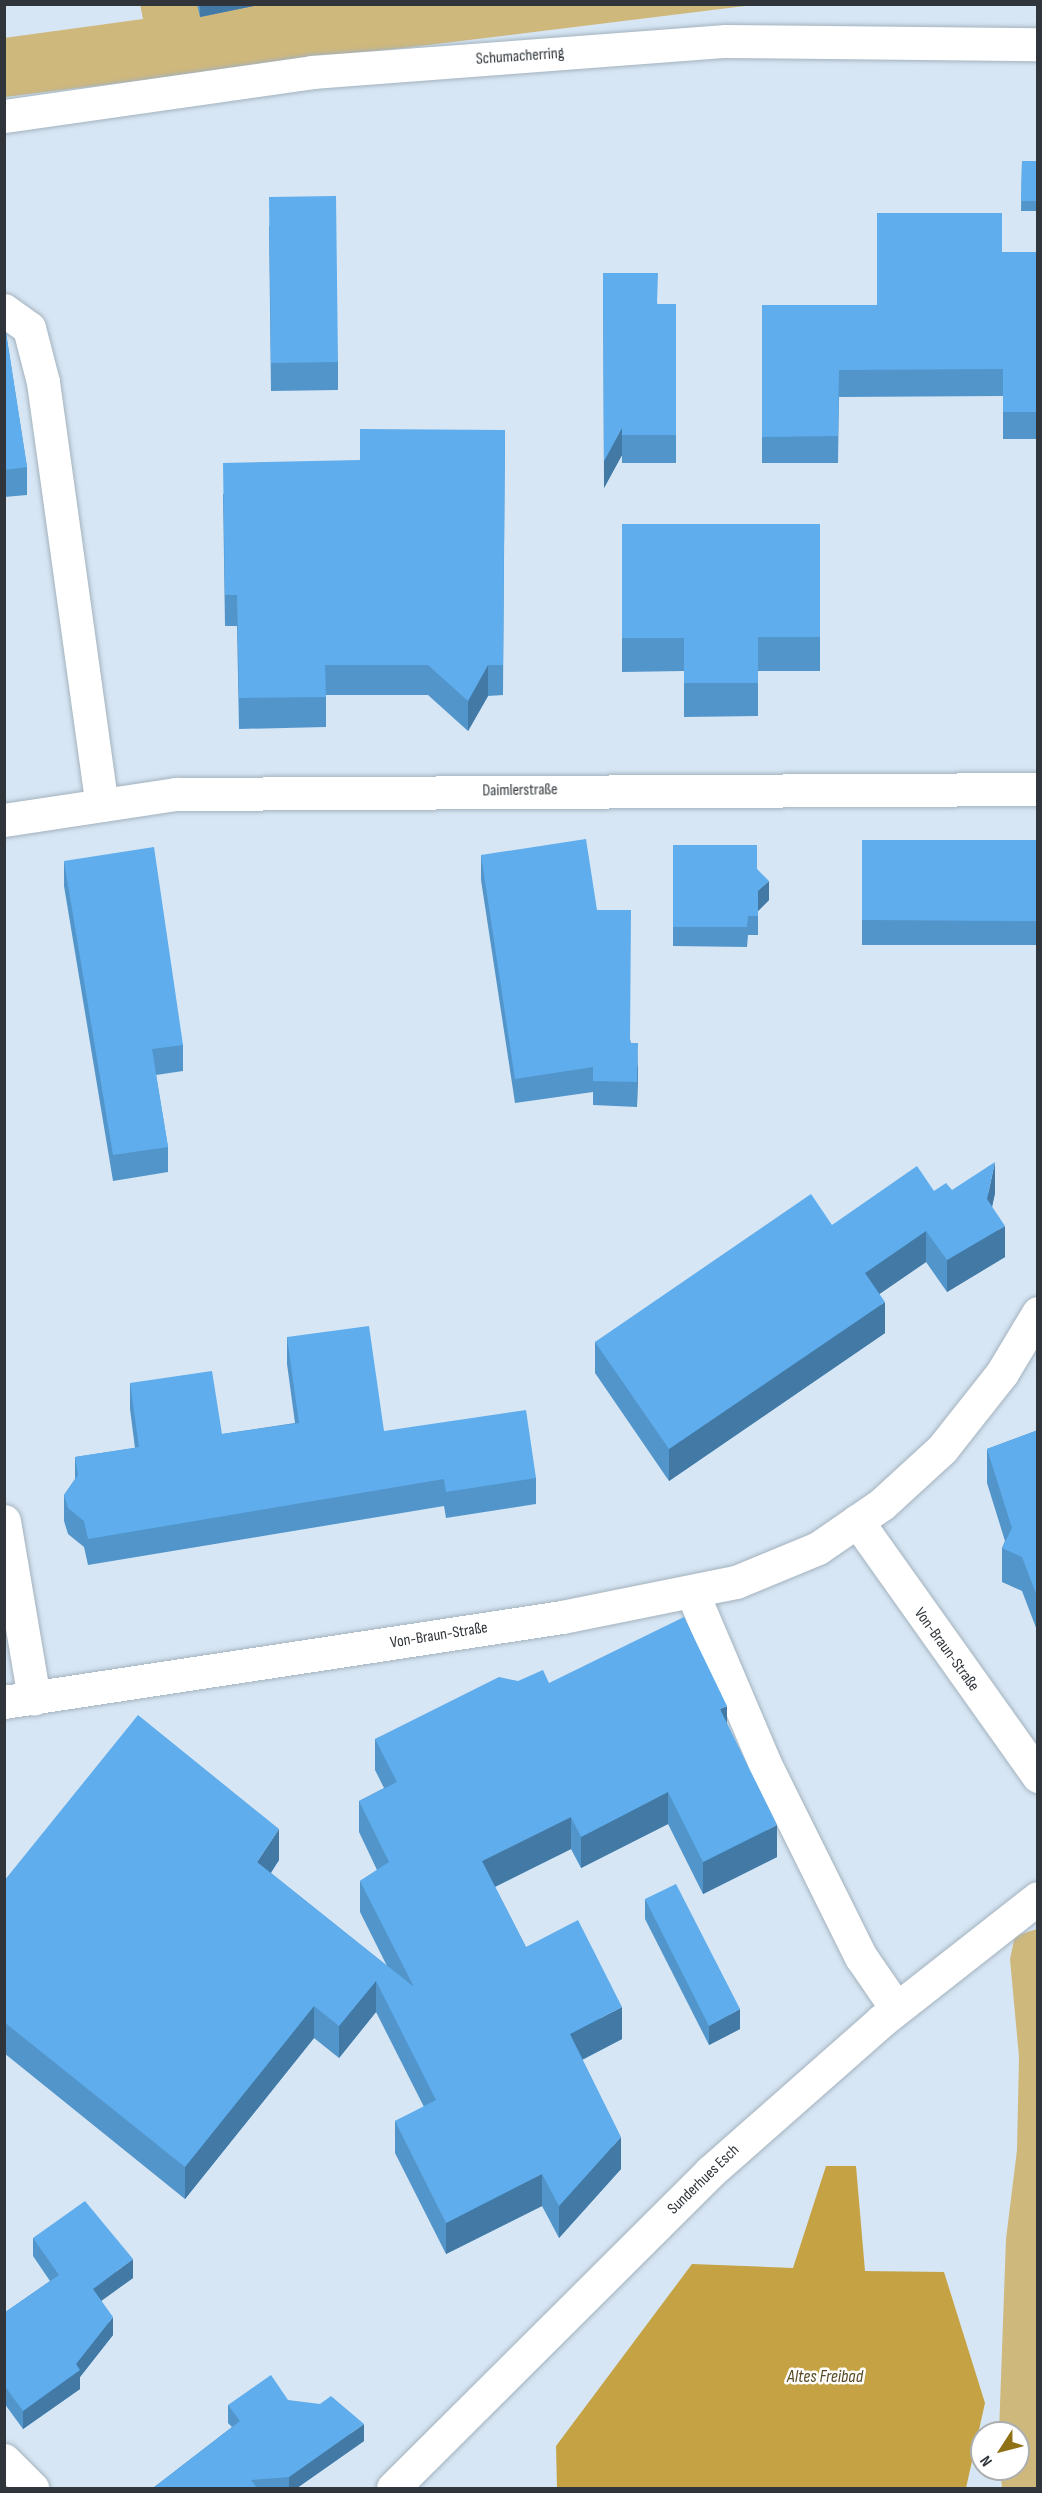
<!DOCTYPE html>
<meta charset="utf-8">
<style>
body{margin:0}
#map{position:relative;width:1042px;height:2493px;overflow:hidden;background:#d7e6f4;font-family:"Sofia Sans Condensed",sans-serif}
div>[style]{position:absolute}
.green>*{inset:0;background:#cfb87c}
.water>*{inset:0;background:#c5a344}
.roads{filter:drop-shadow(0 0 2px #a3b2be) drop-shadow(0 0 2px #a3b2be)}
.minor>*{height:33px;margin:-16.5px;padding:0 16.5px;transform-origin:16.5px;border-radius:16.5px;background:#fff}
.major>*{height:33px;margin:-16.5px;padding:0 16.5px;transform-origin:16.5px;border-radius:16.5px;background:#fff}
.wall>*{inset:0;background:#5295cb}
.shaded-wall>*{inset:0;background:#4279a5}
.building>*{inset:0;background:#5fadec}
span{translate:-50% -50%;white-space:nowrap;text-align:center;line-height:1.15;-webkit-text-stroke:5px #fff;paint-order:stroke}
.street-label{font-size:16px;color:#2f353a}
.water-label{font-size:18px;color:#5a4b24;font-style:italic}
.frame{position:absolute;inset:0;border:6px solid #2f353a;pointer-events:none}
.north{position:absolute;left:970px;top:2421px;width:60px;height:60px;box-sizing:border-box;background:#fff;border:2px solid #acaeb0;border-radius:50%;rotate:234deg;font-size:16px;font-weight:700;line-height:24px;text-align:center;color:#2f353a}
.north::after{content:'';display:block;margin:auto;width:21px;height:27px;background:#8f7116;clip-path:polygon(50% 0,100% 100%,50% 72%,0 100%)}
</style>
<div id="map">
<div class="green">
<i style="clip-path:polygon(140px 4px,753px 5px,5px 97px,4px 38px,143px 19px)"></i>
<i style="clip-path:polygon(1037px 1929px,1037px 2488px,1002px 2488px,1000px 2469px,1018px 2469px,1018px 2433px,999px 2433px,1006px 2239px,1017px 2150px,1019px 2057px,1010px 1959px,1015px 1936px)"></i>
</div>
<div class="water">
<i style="clip-path:polygon(826px 2166px,856px 2166px,865px 2271px,944px 2272px,985px 2403px,966px 2488px,557px 2488px,556px 2446px,692px 2264px,793px 2268px)"></i>
</div>
<div class="roads">
<div class="minor">
<i style="left:4px;top:310px;width:31px;rotate:36deg"></i>
<i style="left:29px;top:328px;width:56px;rotate:75.5deg"></i>
<i style="left:43px;top:382px;width:427px;rotate:82.1deg"></i>
<i style="left:4px;top:820px;width:174px;rotate:-8.6deg"></i>
<i style="left:176px;top:794px;width:862px;rotate:-0.33deg"></i>
<i style="left:4px;top:1521px;width:180px;rotate:80.4deg"></i>
<i style="left:857px;top:1521px;width:313px;rotate:54.6deg"></i>
<i style="left:692px;top:1592px;width:185px;rotate:67deg"></i>
<i style="left:764px;top:1762px;width:218px;rotate:63.6deg"></i>
<i style="left:861px;top:1957px;width:62px;rotate:55.5deg"></i>
<i style="left:4px;top:1702px;width:564px;rotate:-8.66deg"></i>
<i style="left:562px;top:1617px;width:177px;rotate:-11.4deg"></i>
<i style="left:736px;top:1582px;width:89px;rotate:-22.5deg"></i>
<i style="left:818px;top:1548px;width:78px;rotate:-34.5deg"></i>
<i style="left:882px;top:1504px;width:81px;rotate:-42.5deg"></i>
<i style="left:942px;top:1449px;width:97px;rotate:-51.7deg"></i>
<i style="left:1002px;top:1373px;width:70px;rotate:-59deg"></i>
<i style="left:4px;top:2460px;width:40px;rotate:45deg"></i>
<i style="left:393px;top:2488px;width:448px;rotate:-44.9deg"></i>
<i style="left:710px;top:2172px;width:228px;rotate:-41.4deg"></i>
<i style="left:881px;top:2021px;width:199px;rotate:-38.1deg"></i>
</div>
<div class="major">
<i style="left:4px;top:116px;width:311px;rotate:-8.1deg"></i>
<i style="left:312px;top:72px;width:415px;rotate:-4.3deg"></i>
<i style="left:726px;top:41px;width:312px;rotate:0.6deg"></i>
</div>
</div>
<div class="wall">
<i style="clip-path:polygon(197px 4px,259px 4px,259px 5px,200px 17px)"></i>
<i style="clip-path:polygon(1022px 161px,1038px 161px,1038px 211px,1021px 211px)"></i>
<i style="clip-path:polygon(269px 225px,338px 362px,338px 390px,271px 391px)"></i>
<i style="clip-path:polygon(1002px 252px,1038px 252px,1038px 439px,1003px 439px,1003px 396px,839px 397px,838px 463px,762px 463px,762px 305px,877px 305px)"></i>
<i style="clip-path:polygon(603px 273px,658px 304px,676px 304px,676px 463px,622px 463px,622px 455px,604px 488px)"></i>
<i style="clip-path:polygon(4px 320px,27px 467px,27px 495px,4px 497px)"></i>
<i style="clip-path:polygon(505px 430px,503px 695px,488px 696px,468px 731px,428px 695px,326px 695px,326px 727px,239px 729px,237px 626px,225px 626px,223px 494px,360px 460px)"></i>
<i style="clip-path:polygon(622px 524px,820px 524px,820px 671px,758px 671px,758px 716px,684px 717px,684px 671px,622px 672px)"></i>
<i style="clip-path:polygon(862px 840px,1038px 840px,1038px 945px,862px 945px)"></i>
<i style="clip-path:polygon(673px 845px,757px 869px,769px 900px,758px 911px,758px 935px,748px 935px,747px 947px,673px 946px)"></i>
<i style="clip-path:polygon(481px 855px,597px 910px,631px 1043px,638px 1068px,637px 1107px,593px 1105px,593px 1092px,515px 1103px,481px 880px)"></i>
<i style="clip-path:polygon(64px 861px,183px 1045px,183px 1071px,156px 1075px,168px 1147px,168px 1172px,113px 1181px,64px 886px)"></i>
<i style="clip-path:polygon(952px 1190px,995px 1193px,992px 1207px,1005px 1257px,947px 1292px,926px 1262px,879px 1294px,885px 1333px,669px 1481px,595px 1373px,595px 1342px,832px 1225px,934px 1191px)"></i>
<i style="clip-path:polygon(287px 1337px,384px 1431px,536px 1478px,536px 1504px,446px 1518px,444px 1506px,88px 1565px,84px 1547px,68px 1534px,64px 1521px,64px 1495px,75px 1479px,75px 1457px,135px 1448px,130px 1409px,130px 1383px,222px 1434px,295px 1423px,287px 1364px)"></i>
<i style="clip-path:polygon(1038px 1430px,1038px 1633px,1022px 1591px,1002px 1582px,1002px 1548px,1005px 1541px,987px 1483px,987px 1449px)"></i>
<i style="clip-path:polygon(518px 1681px,549px 1683px,727px 1724px,777px 1857px,703px 1894px,668px 1824px,581px 1868px,571px 1849px,495px 1887px,526px 1947px,622px 2039px,582px 2060px,621px 2169px,559px 2238px,542px 2206px,446px 2254px,395px 2153px,395px 2121px,424px 2107px,376px 2012px,339px 2058px,314px 2038px,185px 2199px,4px 2053px,4px 1881px,279px 1860px,271px 1873px,387px 1966px,360px 1912px,360px 1881px,377px 1870px,359px 1832px,359px 1801px,384px 1788px,375px 1770px,375px 1739px)"></i>
<i style="clip-path:polygon(645px 1899px,740px 2029px,709px 2045px,645px 1919px)"></i>
<i style="clip-path:polygon(33px 2238px,133px 2278px,101px 2300px,113px 2335px,80px 2377px,80px 2389px,23px 2429px,4px 2403px,4px 2313px,50px 2281px,33px 2256px)"></i>
<i style="clip-path:polygon(288px 2400px,364px 2441px,297px 2488px,153px 2488px,232px 2427px,228px 2423px,228px 2405px)"></i>
</div>
<div class="shaded-wall">
<i style="clip-path:polygon(200px 4px,259px 4px,259px 5px,200px 17px)"></i>
<i style="clip-path:polygon(622px 428px,622px 455px,604px 488px,604px 461px)"></i>
<i style="clip-path:polygon(488px 665px,488px 696px,468px 731px,468px 701px)"></i>
<i style="clip-path:polygon(769px 881px,769px 900px,758px 911px,758px 935px,758px 891px)"></i>
<i style="clip-path:polygon(638px 1043px,638px 1068px,637px 1107px,637px 1082px)"></i>
<i style="clip-path:polygon(995px 1162px,995px 1193px,987px 1230px,987px 1199px)"></i>
<i style="clip-path:polygon(1005px 1226px,1005px 1257px,947px 1292px,947px 1260px)"></i>
<i style="clip-path:polygon(926px 1231px,926px 1262px,865px 1304px,865px 1273px)"></i>
<i style="clip-path:polygon(885px 1302px,885px 1333px,669px 1481px,669px 1449px)"></i>
<i style="clip-path:polygon(727px 1706px,727px 1737px,720px 1709px)"></i>
<i style="clip-path:polygon(668px 1792px,668px 1824px,581px 1868px,581px 1837px)"></i>
<i style="clip-path:polygon(571px 1817px,571px 1849px,482px 1893px,482px 1861px)"></i>
<i style="clip-path:polygon(777px 1825px,777px 1857px,703px 1894px,703px 1862px)"></i>
<i style="clip-path:polygon(279px 1829px,279px 1860px,257px 1893px,257px 1862px)"></i>
<i style="clip-path:polygon(376px 1981px,376px 2012px,339px 2058px,339px 2026px)"></i>
<i style="clip-path:polygon(314px 2006px,314px 2038px,185px 2199px,185px 2167px)"></i>
<i style="clip-path:polygon(622px 2007px,622px 2039px,570px 2066px,570px 2034px)"></i>
<i style="clip-path:polygon(740px 2009px,740px 2029px,709px 2045px,709px 2026px)"></i>
<i style="clip-path:polygon(621px 2137px,621px 2169px,559px 2238px,559px 2206px)"></i>
<i style="clip-path:polygon(542px 2174px,542px 2206px,446px 2254px,446px 2223px)"></i>
<i style="clip-path:polygon(133px 2259px,133px 2278px,93px 2307px,93px 2289px)"></i>
<i style="clip-path:polygon(113px 2317px,113px 2335px,80px 2377px,80px 2389px,23px 2429px,23px 2411px,76px 2364px)"></i>
<i style="clip-path:polygon(364px 2424px,364px 2441px,297px 2488px,289px 2488px,289px 2477px)"></i>
</div>
<div class="building">
<i style="clip-path:polygon(1022px 161px,1038px 161px,1038px 201px,1021px 201px)"></i>
<i style="clip-path:polygon(336px 196px,338px 362px,271px 363px,269px 197px)"></i>
<i style="clip-path:polygon(877px 213px,1002px 213px,1002px 252px,1038px 252px,1038px 412px,1003px 412px,1003px 369px,839px 370px,838px 436px,762px 437px,762px 305px,877px 305px)"></i>
<i style="clip-path:polygon(603px 273px,658px 273px,657px 304px,676px 304px,676px 435px,622px 435px,622px 428px,604px 461px)"></i>
<i style="clip-path:polygon(4px 320px,27px 467px,4px 470px)"></i>
<i style="clip-path:polygon(360px 429px,505px 430px,503px 665px,488px 665px,468px 701px,428px 665px,325px 665px,326px 697px,239px 698px,237px 595px,225px 595px,223px 463px,360px 460px)"></i>
<i style="clip-path:polygon(622px 524px,820px 524px,820px 637px,758px 637px,758px 683px,684px 683px,684px 638px,622px 638px)"></i>
<i style="clip-path:polygon(586px 839px,597px 910px,631px 910px,630px 1043px,638px 1043px,637px 1082px,593px 1081px,593px 1067px,515px 1079px,481px 855px)"></i>
<i style="clip-path:polygon(862px 840px,1038px 840px,1038px 921px,862px 920px)"></i>
<i style="clip-path:polygon(673px 845px,757px 845px,757px 869px,769px 881px,758px 891px,758px 916px,748px 916px,747px 927px,673px 927px)"></i>
<i style="clip-path:polygon(154px 847px,183px 1045px,152px 1049px,168px 1147px,113px 1155px,64px 861px)"></i>
<i style="clip-path:polygon(995px 1162px,987px 1199px,1005px 1226px,947px 1260px,926px 1231px,865px 1273px,885px 1302px,669px 1449px,595px 1342px,811px 1194px,832px 1225px,917px 1166px,934px 1191px,946px 1183px,952px 1190px)"></i>
<i style="clip-path:polygon(369px 1326px,384px 1431px,526px 1410px,536px 1478px,446px 1492px,444px 1479px,88px 1539px,84px 1521px,68px 1508px,64px 1495px,78px 1475px,75px 1457px,139px 1447px,130px 1383px,212px 1371px,222px 1434px,299px 1423px,287px 1337px)"></i>
<i style="clip-path:polygon(1038px 1430px,1038px 1599px,1022px 1557px,1002px 1548px,1012px 1528px,987px 1449px)"></i>
<i style="clip-path:polygon(684px 1617px,727px 1706px,720px 1709px,777px 1825px,703px 1862px,668px 1792px,581px 1837px,571px 1817px,482px 1861px,526px 1947px,578px 1920px,622px 2007px,570px 2034px,621px 2137px,559px 2206px,542px 2174px,446px 2223px,395px 2121px,436px 2100px,376px 1981px,339px 2026px,314px 2006px,185px 2167px,4px 2022px,4px 1881px,138px 1715px,279px 1829px,257px 1862px,414px 1987px,360px 1881px,389px 1862px,359px 1801px,397px 1782px,375px 1739px,499px 1677px,518px 1681px,543px 1670px,549px 1683px)"></i>
<i style="clip-path:polygon(676px 1884px,740px 2009px,709px 2026px,645px 1899px)"></i>
<i style="clip-path:polygon(85px 2201px,133px 2259px,93px 2289px,113px 2317px,76px 2364px,80px 2370px,23px 2411px,4px 2385px,4px 2313px,59px 2275px,33px 2238px)"></i>
<i style="clip-path:polygon(271px 2375px,288px 2400px,320px 2404px,331px 2396px,364px 2424px,289px 2477px,251px 2480px,257px 2488px,153px 2488px,240px 2421px,228px 2405px)"></i>
</div>
<div class="street-label">
<span style="left:520px;top:57px;rotate:-4deg">Schumacherring</span>
<span style="left:520px;top:791px;rotate:-1deg">Daimlerstraße</span>
<span style="left:439px;top:1636px;rotate:-9deg">Von-Braun-Straße</span>
<span style="left:946px;top:1650px;rotate:54deg">Von-Braun-Straße</span>
<span style="left:704px;top:2180px;rotate:-44deg">Sunderhues Esch</span>
</div>
<div class="water-label">
<span style="left:825px;top:2377px">Altes Freibad</span>
</div>
<div class="frame"></div>
<div class="north">N</div>
</div>
